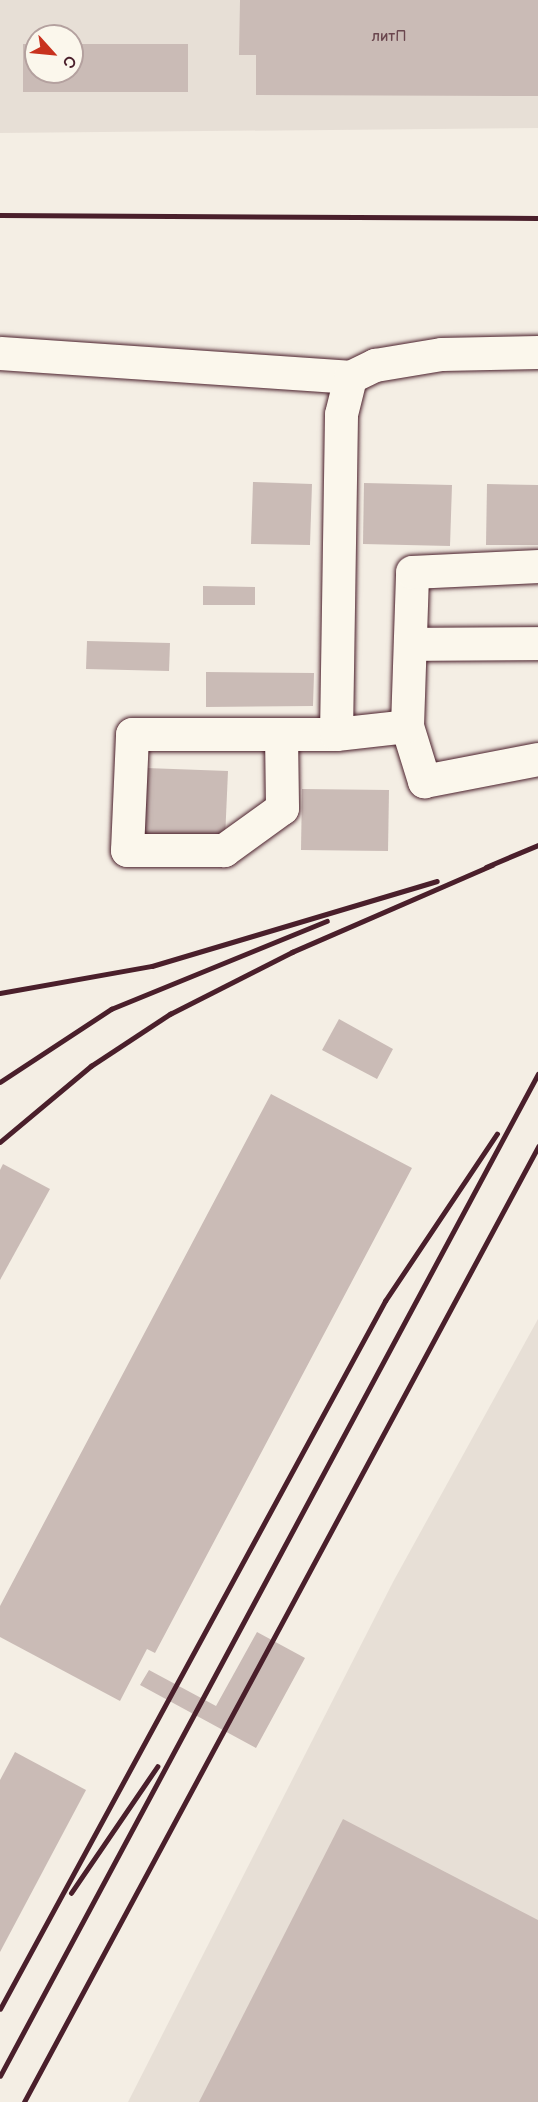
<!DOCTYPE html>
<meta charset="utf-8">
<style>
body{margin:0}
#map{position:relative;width:538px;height:2102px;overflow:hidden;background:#f4eee4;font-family:"Balsamiq Sans",sans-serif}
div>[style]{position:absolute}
.built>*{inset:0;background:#e7dfd6}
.building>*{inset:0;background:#cabbb6}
.roads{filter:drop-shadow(0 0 2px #4a1f2b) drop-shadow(0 0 2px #4a1f2b)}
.minor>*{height:33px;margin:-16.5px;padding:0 16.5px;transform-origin:16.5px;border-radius:16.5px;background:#fbf7ec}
.rail>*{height:4.5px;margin:-2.25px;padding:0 2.25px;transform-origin:2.25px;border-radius:2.25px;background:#4a1f2b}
span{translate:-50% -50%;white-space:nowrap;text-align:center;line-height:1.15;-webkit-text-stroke:5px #fbf7ec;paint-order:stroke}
.number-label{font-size:15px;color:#6a464e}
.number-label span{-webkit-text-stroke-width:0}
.north{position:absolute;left:24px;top:24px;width:60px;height:60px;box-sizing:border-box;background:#fbf7ec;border:2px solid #b4a19f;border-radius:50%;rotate:117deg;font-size:16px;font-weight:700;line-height:24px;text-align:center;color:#4a1f2b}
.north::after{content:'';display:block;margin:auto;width:21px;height:27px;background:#c8321e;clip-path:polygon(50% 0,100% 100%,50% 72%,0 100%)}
</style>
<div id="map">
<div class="built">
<i style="clip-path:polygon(evenodd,0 0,538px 0,538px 128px,0 133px,0 0,36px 36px,72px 36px,72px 72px,36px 72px,36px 36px)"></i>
<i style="clip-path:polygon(538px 1319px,538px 2102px,128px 2102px,393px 1582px)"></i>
</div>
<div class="building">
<i style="clip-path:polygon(240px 0,538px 0,538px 96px,256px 95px,256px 55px,239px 55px)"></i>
<i style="clip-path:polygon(23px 44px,36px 44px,36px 72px,72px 72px,72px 44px,188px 44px,188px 92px,23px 92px)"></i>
<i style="clip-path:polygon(253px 482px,312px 484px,310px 545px,251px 544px)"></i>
<i style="clip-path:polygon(364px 483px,452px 485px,450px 546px,363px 544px)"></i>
<i style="clip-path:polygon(487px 484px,538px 485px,538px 545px,486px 545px)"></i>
<i style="clip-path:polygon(203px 586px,255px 587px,255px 605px,203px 605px)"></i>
<i style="clip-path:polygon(87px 641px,170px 643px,169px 671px,86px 669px)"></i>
<i style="clip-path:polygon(206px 672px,314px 673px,313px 706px,206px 707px)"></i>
<i style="clip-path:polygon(146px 768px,228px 771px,225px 839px,143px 835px)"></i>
<i style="clip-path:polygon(302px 789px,389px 790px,388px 851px,301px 850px)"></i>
<i style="clip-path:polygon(339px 1019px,393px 1049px,377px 1079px,322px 1050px)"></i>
<i style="clip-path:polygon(271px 1094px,412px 1168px,155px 1653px,147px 1649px,120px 1701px,0 1637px,0 1606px)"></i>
<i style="clip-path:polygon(3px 1164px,50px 1189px,0 1280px,0 1170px)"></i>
<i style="clip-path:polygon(257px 1632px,305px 1658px,256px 1748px,140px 1685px,149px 1670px,216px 1706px)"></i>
<i style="clip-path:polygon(15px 1752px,86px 1790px,0 1952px,0 1780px)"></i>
<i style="clip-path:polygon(343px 1819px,538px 1920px,538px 2102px,199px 2102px)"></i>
</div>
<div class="roads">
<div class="minor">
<i style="left:0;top:353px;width:351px;rotate:3.9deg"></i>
<i style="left:410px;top:644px;width:128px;rotate:-0.4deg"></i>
<i style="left:407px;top:726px;width:58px;rotate:72.8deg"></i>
<i style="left:424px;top:781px;width:116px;rotate:-10.9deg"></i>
<i style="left:281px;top:734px;width:74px;rotate:89.2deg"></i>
<i style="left:282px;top:808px;width:72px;rotate:144.1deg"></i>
<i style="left:224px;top:850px;width:97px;rotate:180deg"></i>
<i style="left:127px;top:850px;width:116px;rotate:-87.5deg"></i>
<i style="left:132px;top:734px;width:204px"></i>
<i style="left:336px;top:734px;width:320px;rotate:-89.1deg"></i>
<i style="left:341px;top:414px;width:38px;rotate:-76deg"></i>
<i style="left:350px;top:377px;width:28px;rotate:-26deg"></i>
<i style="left:375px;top:365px;width:67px;rotate:-9.5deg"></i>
<i style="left:441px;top:354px;width:97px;rotate:-1.2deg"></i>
<i style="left:336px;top:734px;width:71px;rotate:-6.4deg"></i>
<i style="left:407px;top:726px;width:154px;rotate:-88.1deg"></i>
<i style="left:412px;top:572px;width:126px;rotate:-2.7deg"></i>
</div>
</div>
<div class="rail">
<i style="left:0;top:215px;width:538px;rotate:0.32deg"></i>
<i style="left:486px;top:867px;width:56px;rotate:-22.9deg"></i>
<i style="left:0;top:993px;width:154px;rotate:-10.1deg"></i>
<i style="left:152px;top:966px;width:297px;rotate:-16.6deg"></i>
<i style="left:0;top:1082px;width:133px;rotate:-33.3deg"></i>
<i style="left:111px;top:1009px;width:233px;rotate:-22.2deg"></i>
<i style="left:0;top:1142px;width:119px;rotate:-39.9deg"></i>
<i style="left:91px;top:1066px;width:95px;rotate:-33.4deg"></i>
<i style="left:170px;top:1014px;width:137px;rotate:-26.9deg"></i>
<i style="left:292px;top:952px;width:218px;rotate:-23.5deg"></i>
<i style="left:71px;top:1893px;width:153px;rotate:-55.7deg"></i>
<i style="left:0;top:2009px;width:806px;rotate:-61.46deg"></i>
<i style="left:385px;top:1301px;width:201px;rotate:-56.2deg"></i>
<i style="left:0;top:2076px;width:1137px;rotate:-61.77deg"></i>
<i style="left:24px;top:2102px;width:1085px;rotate:-61.71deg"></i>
</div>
<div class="number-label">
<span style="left:389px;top:37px">литП</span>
</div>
<div class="north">С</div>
</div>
